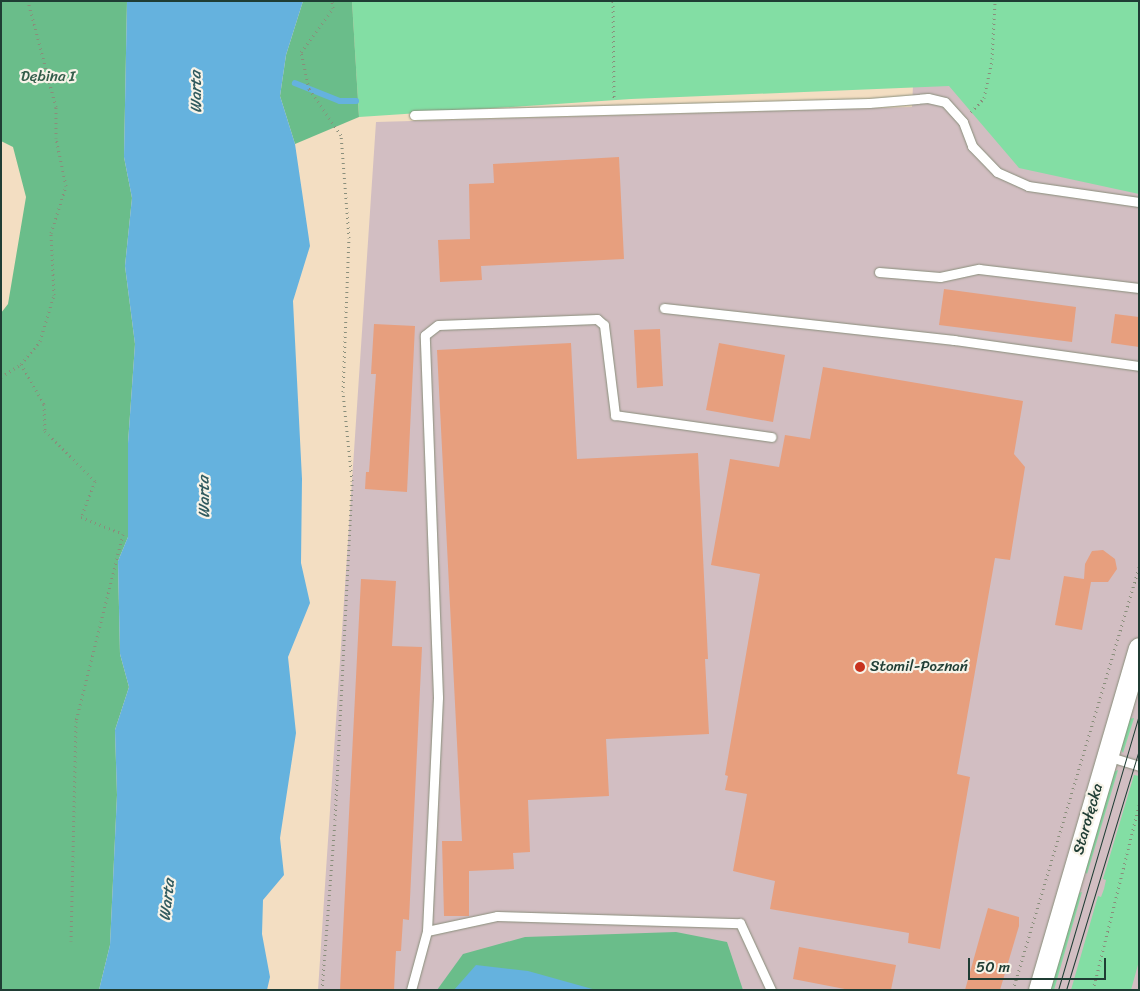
<!DOCTYPE html>
<meta charset="utf-8">
<style>
body{margin:0}
#map{position:relative;width:1140px;height:991px;overflow:hidden;background:#f3dec2;font-family:Sriracha,sans-serif}
div>[style]{position:absolute}
.industrial>*{inset:0;background:#d2bec2}
.green>*{inset:0;background:#83dea4}
.forest>*{inset:0;background:#6abd8a}
.water>*{inset:0;background:#65b2de}
.stream>*{height:5.5px;margin:-2.75px;padding:0 2.75px;transform-origin:2.75px;border-radius:2.75px;background:#65b2de}
.building>*{inset:0;background:#e79f7e}
.path>*{height:3px;margin-top:-1.5px;transform-origin:0;background:repeating-linear-gradient(90deg,#898e7b 0 1px,transparent 0 5px)}
.roads{filter:drop-shadow(0 0 1px #898e7b) drop-shadow(0 0 1px #898e7b)}
.service>*{height:9px;margin:-4.5px;padding:0 4.5px;transform-origin:4.5px;border-radius:4.5px;background:#fff}
.tertiary>*{height:21px;margin:-10.5px;padding:0 10.5px;transform-origin:10.5px;border-radius:10.5px;background:#fff}
.tram>*{height:1px;margin:-0.5px;padding:0 0.5px;transform-origin:0.5px;border-radius:0.5px;background:#1f3d34}
.dots>*{width:14px;height:14px;translate:-50% -50%;box-sizing:border-box;border:2px solid #f7f3e8;border-radius:50%}
span{translate:-50% -50%;white-space:nowrap;text-align:center;line-height:1.15;-webkit-text-stroke:4.5px #f7f3e8;paint-order:stroke}
.park-label{font-size:15px;color:#335d4a}
.poi-label{font-size:15px;color:#1f3d34}
.left{translate:0 -50%;text-align:left}
.street-label{font-size:15px;color:#1f3d34}
.water-label{font-size:16px;color:#305a5e;font-style:italic}
.frame{position:absolute;inset:0;border:2px solid #1f3d34;pointer-events:none}
.scale{position:absolute;left:968px;top:958px;width:138px;height:22px;box-sizing:border-box;border:2px solid #1f3d34;border-top:0;padding-left:6px;font-size:15px;line-height:18px;white-space:nowrap;color:#1f3d34;-webkit-text-stroke:4px #f7f3e8;paint-order:stroke}
</style>
<div id="map">
<div class="industrial">
<i style="clip-path:polygon(917px 1px,1139px 1px,1139px 990px,318px 990px,376px 122px,912px 107px)"></i>
</div>
<div class="green">
<i style="clip-path:polygon(352px 1px,1139px 1px,1139px 194px,1019px 168px,949px 86px,631px 99px,359px 117px)"></i>
<i style="clip-path:polygon(1134px 718px,1123px 753px,1120px 748px,1129px 719px)"></i>
<i style="clip-path:polygon(1118px 770px,1087px 874px,1084px 870px,1113px 772px)"></i>
<i style="clip-path:polygon(1134px 775px,1139px 776px,1139px 961px,1131px 990px,1071px 990px,1098px 896px,1101px 897px,1104px 889px,1106px 880px,1103px 879px)"></i>
<i style="clip-path:polygon(1082px 892px,1054px 990px,1050px 990px,1077px 894px)"></i>
</div>
<div class="forest">
<i style="clip-path:polygon(1px 1px,127px 1px,124px 157px,132px 198px,125px 266px,135px 344px,128px 443px,128px 537px,118px 561px,120px 654px,129px 687px,115px 730px,117px 795px,110px 945px,99px 990px,1px 990px,1px 313px,8px 304px,26px 197px,13px 147px,1px 141px)"></i>
<i style="clip-path:polygon(303px 1px,352px 1px,359px 117px,295px 144px,280px 96px,286px 55px)"></i>
<i style="clip-path:polygon(676px 932px,727px 942px,743px 990px,437px 990px,463px 954px,525px 937px)"></i>
</div>
<div class="water">
<i style="clip-path:polygon(127px 1px,303px 1px,286px 55px,280px 96px,295px 144px,310px 246px,293px 301px,302px 479px,301px 563px,310px 603px,288px 657px,296px 733px,280px 838px,284px 875px,263px 900px,262px 934px,270px 977px,267px 990px,99px 990px,110px 945px,117px 795px,115px 730px,129px 687px,120px 654px,118px 561px,128px 537px,128px 443px,135px 344px,125px 266px,132px 198px,124px 157px)"></i>
<i style="clip-path:polygon(476px 965px,528px 971px,596px 990px,454px 990px)"></i>
</div>
<div class="stream">
<i style="left:295px;top:83px;width:48px;rotate:21.8deg"></i>
<i style="left:340px;top:101px;width:16px"></i>
</div>
<div class="building">
<i style="clip-path:polygon(619px 157px,624px 259px,481px 266px,482px 280px,440px 282px,438px 240px,470px 239px,469px 184px,494px 183px,493px 164px)"></i>
<i style="clip-path:polygon(944px 289px,1076px 307px,1072px 342px,939px 325px)"></i>
<i style="clip-path:polygon(1115px 314px,1139px 317px,1139px 347px,1111px 343px)"></i>
<i style="clip-path:polygon(374px 324px,415px 326px,407px 492px,365px 489px,366px 472px,369px 472px,376px 374px,371px 374px)"></i>
<i style="clip-path:polygon(660px 329px,663px 386px,637px 388px,634px 330px)"></i>
<i style="clip-path:polygon(571px 343px,577px 459px,698px 453px,708px 659px,705px 659px,709px 734px,606px 739px,609px 796px,528px 800px,530px 852px,513px 853px,514px 869px,469px 871px,469px 916px,444px 916px,442px 841px,462px 841px,437px 350px)"></i>
<i style="clip-path:polygon(719px 343px,785px 355px,773px 422px,706px 410px)"></i>
<i style="clip-path:polygon(823px 367px,1023px 401px,1014px 454px,1025px 467px,1010px 560px,995px 558px,957px 774px,970px 777px,940px 949px,908px 943px,909px 933px,770px 909px,775px 881px,733px 871px,747px 794px,725px 790px,728px 776px,725px 775px,760px 574px,711px 565px,730px 459px,779px 467px,785px 435px,810px 439px)"></i>
<i style="clip-path:polygon(1103px 550px,1115px 559px,1117px 569px,1108px 582px,1091px 582px,1082px 630px,1055px 625px,1064px 576px,1084px 579px,1085px 564px,1092px 551px)"></i>
<i style="clip-path:polygon(361px 579px,396px 581px,392px 646px,422px 647px,409px 920px,403px 919px,401px 951px,396px 951px,394px 990px,340px 990px)"></i>
<i style="clip-path:polygon(988px 908px,1019px 917px,1019px 926px,1000px 990px,965px 990px)"></i>
<i style="clip-path:polygon(799px 947px,896px 965px,891px 990px,850px 990px,793px 979px)"></i>
</div>
<div class="path">
<i style="left:613px;top:1px;width:97px;rotate:89.4deg"></i>
<i style="left:971px;top:112px;width:19px;rotate:-47deg"></i>
<i style="left:984px;top:98px;width:40px;rotate:-78deg"></i>
<i style="left:992px;top:59px;width:58px;rotate:-87deg"></i>
<i style="left:21px;top:364px;width:46px;rotate:60.1deg"></i>
<i style="left:44px;top:404px;width:27px;rotate:88deg"></i>
<i style="left:45px;top:431px;width:71px;rotate:45deg"></i>
<i style="left:95px;top:481px;width:39px;rotate:111deg"></i>
<i style="left:81px;top:517px;width:45px;rotate:22deg"></i>
<i style="left:123px;top:534px;width:193px;rotate:104.1deg"></i>
<i style="left:76px;top:721px;width:220px;rotate:91.3deg"></i>
<i style="left:1px;top:377px;width:24px;rotate:-33deg"></i>
<i style="left:21px;top:364px;width:30px;rotate:-50deg"></i>
<i style="left:40px;top:341px;width:48px;rotate:-73.1deg"></i>
<i style="left:54px;top:295px;width:62px;rotate:-92.8deg"></i>
<i style="left:51px;top:233px;width:49px;rotate:-72.3deg"></i>
<i style="left:66px;top:186px;width:49px;rotate:-101.8deg"></i>
<i style="left:56px;top:138px;width:31px;rotate:-90deg"></i>
<i style="left:56px;top:107px;width:110px;rotate:-104.8deg"></i>
<i style="left:322px;top:990px;width:170px;rotate:-85.6deg"></i>
<i style="left:335px;top:820px;width:339px;rotate:-87.1deg"></i>
<i style="left:352px;top:481px;width:89px;rotate:-95.8deg"></i>
<i style="left:343px;top:392px;width:154px;rotate:-87.8deg"></i>
<i style="left:349px;top:238px;width:103px;rotate:-94.4deg"></i>
<i style="left:341px;top:135px;width:56px;rotate:-124.8deg"></i>
<i style="left:309px;top:89px;width:38px;rotate:-102deg"></i>
<i style="left:301px;top:52px;width:54px;rotate:-54deg"></i>
<i style="left:333px;top:8px;width:7px;rotate:-98deg"></i>
<i style="left:1013px;top:990px;width:442px;rotate:-73.4deg"></i>
<i style="left:1093px;top:990px;width:191px;rotate:-76deg"></i>
</div>
<div class="roads">
<div class="service">
<i style="left:414px;top:115px;width:455px;rotate:-1.5deg"></i>
<i style="left:869px;top:103px;width:59px;rotate:-4.8deg"></i>
<i style="left:928px;top:98px;width:17px;rotate:13deg"></i>
<i style="left:945px;top:102px;width:27px;rotate:48deg"></i>
<i style="left:963px;top:122px;width:26px;rotate:69deg"></i>
<i style="left:972px;top:146px;width:36px;rotate:46deg"></i>
<i style="left:997px;top:172px;width:34px;rotate:24deg"></i>
<i style="left:1028px;top:186px;width:112px;rotate:8.2deg"></i>
<i style="left:879px;top:272px;width:61px;rotate:4.7deg"></i>
<i style="left:940px;top:277px;width:40px;rotate:-12deg"></i>
<i style="left:979px;top:269px;width:161px;rotate:6.8deg"></i>
<i style="left:664px;top:308px;width:292px;rotate:6.3deg"></i>
<i style="left:954px;top:340px;width:187px;rotate:8deg"></i>
<i style="left:1107px;top:756px;width:34px;rotate:17deg"></i>
<i style="left:427px;top:931px;width:72px;rotate:-12.1deg"></i>
<i style="left:497px;top:916px;width:243px;rotate:1.7deg"></i>
<i style="left:740px;top:923px;width:74px;rotate:65.2deg"></i>
<i style="left:411px;top:990px;width:61px;rotate:-74.8deg"></i>
<i style="left:427px;top:931px;width:234px;rotate:-87.3deg"></i>
<i style="left:438px;top:697px;width:362px;rotate:-92.1deg"></i>
<i style="left:425px;top:335px;width:16px;rotate:-38deg"></i>
<i style="left:438px;top:325px;width:159px;rotate:-2.2deg"></i>
<i style="left:597px;top:319px;width:9px;rotate:41deg"></i>
<i style="left:604px;top:325px;width:91px;rotate:83deg"></i>
<i style="left:615px;top:415px;width:158px;rotate:8deg"></i>
</div>
<div class="tertiary">
<i style="left:1039px;top:990px;width:356px;rotate:-73.7deg"></i>
</div>
</div>
<div class="tram">
<i style="left:1058px;top:990px;width:287px;rotate:-73.6deg"></i>
<i style="left:1066px;top:990px;width:252px;rotate:-73.1deg"></i>
</div>
<div class="dots">
<i style="left:860px;top:667px;background:#c8321e"></i>
</div>
<div class="park-label">
<span style="left:48px;top:77px">Dębina I</span>
</div>
<div class="poi-label">
<span class="left" style="left:870px;top:667px">Stomil-Poznań</span>
</div>
<div class="street-label">
<span style="left:1088px;top:819px;rotate:-74deg">Starołęcka</span>
</div>
<div class="water-label">
<span style="left:196px;top:92px;rotate:-91deg">Warta</span>
<span style="left:204px;top:497px;rotate:-91deg">Warta</span>
<span style="left:167px;top:900px;rotate:-84deg">Warta</span>
</div>
<div class="frame"></div>
<div class="scale">50 m</div>
</div>
